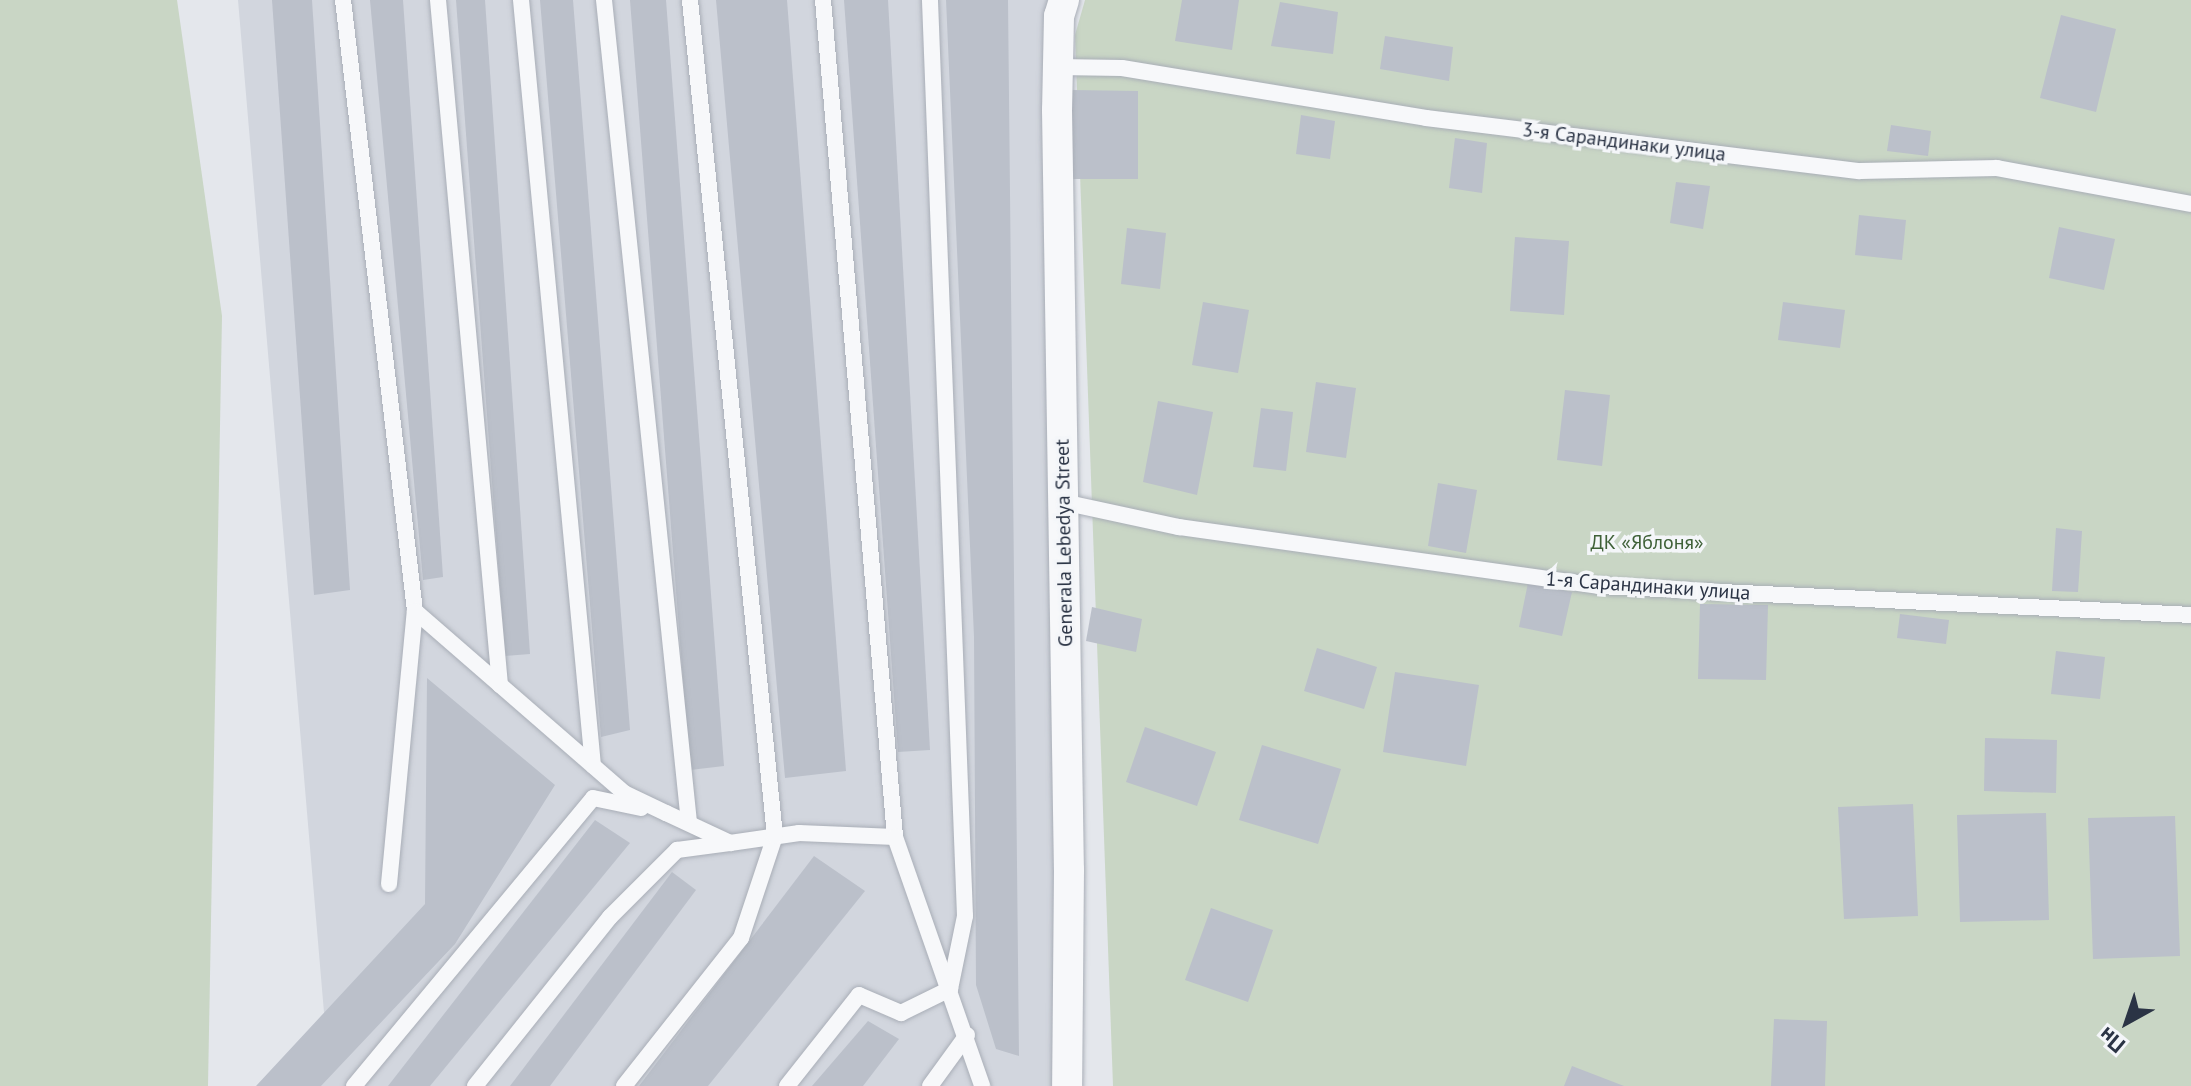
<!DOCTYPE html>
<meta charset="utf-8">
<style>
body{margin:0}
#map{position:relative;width:2191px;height:1086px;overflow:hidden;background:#e4e7ec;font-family:"PT Sans",sans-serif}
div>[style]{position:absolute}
.built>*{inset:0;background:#d2d6de}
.green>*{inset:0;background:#c9d6c5}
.building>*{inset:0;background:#bbc0ca}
.roads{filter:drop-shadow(0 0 2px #a9aeb7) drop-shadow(0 0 2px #a9aeb7)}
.service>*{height:16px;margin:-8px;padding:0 8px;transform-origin:8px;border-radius:8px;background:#f7f8fa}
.minor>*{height:30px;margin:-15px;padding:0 15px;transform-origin:15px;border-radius:15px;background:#f7f8fa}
span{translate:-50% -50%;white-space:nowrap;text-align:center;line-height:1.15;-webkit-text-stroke:7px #f4f6f9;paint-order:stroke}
.street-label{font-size:20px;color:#2b3445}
.park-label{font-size:20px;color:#3f6138}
.north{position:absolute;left:2087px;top:982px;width:80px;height:80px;-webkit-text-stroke:6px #f4f6f9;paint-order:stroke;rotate:220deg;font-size:22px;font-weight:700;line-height:32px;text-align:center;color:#2b3445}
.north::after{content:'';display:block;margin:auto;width:28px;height:36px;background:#2b3445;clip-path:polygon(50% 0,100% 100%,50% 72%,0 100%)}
</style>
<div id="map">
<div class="built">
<i style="clip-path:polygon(238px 0,1055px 0,1072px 1086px,283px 1086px,326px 1036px)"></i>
</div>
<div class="green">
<i style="clip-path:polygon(0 0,177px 0,222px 316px,208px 1086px,0 1086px)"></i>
<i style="clip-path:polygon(1085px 0,2191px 0,2191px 1086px,1113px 1086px,1075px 35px)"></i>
</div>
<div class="building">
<i style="clip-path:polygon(272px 0,312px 0,350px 590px,314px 595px)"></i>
<i style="clip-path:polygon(370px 0,403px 0,443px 577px,423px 580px)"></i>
<i style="clip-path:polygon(456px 0,485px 0,530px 654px,505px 656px)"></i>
<i style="clip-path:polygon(540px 0,573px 0,630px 730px,601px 737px)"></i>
<i style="clip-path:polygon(630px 0,666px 0,724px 766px,690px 770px)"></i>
<i style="clip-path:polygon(716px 0,787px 0,846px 771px,785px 778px)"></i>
<i style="clip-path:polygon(844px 0,888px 0,930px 750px,898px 752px)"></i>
<i style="clip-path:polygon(946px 0,1008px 0,1019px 1056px,996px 1049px,976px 985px,974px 637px)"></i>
<i style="clip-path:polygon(1182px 0,1239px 0,1232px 50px,1175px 41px)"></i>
<i style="clip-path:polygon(1280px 2px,1338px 12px,1333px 54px,1271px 46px)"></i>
<i style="clip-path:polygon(2061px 15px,2116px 29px,2096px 112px,2040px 98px)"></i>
<i style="clip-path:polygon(1385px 36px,1453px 47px,1449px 81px,1380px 69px)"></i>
<i style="clip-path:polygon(1071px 90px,1138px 91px,1138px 179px,1073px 179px)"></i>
<i style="clip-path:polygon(1301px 115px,1335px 121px,1330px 159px,1296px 154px)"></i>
<i style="clip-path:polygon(1891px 125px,1931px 131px,1928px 156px,1887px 151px)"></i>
<i style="clip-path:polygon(1455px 138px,1487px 143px,1482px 193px,1449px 188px)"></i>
<i style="clip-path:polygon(1676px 182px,1710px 186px,1703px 229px,1670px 223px)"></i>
<i style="clip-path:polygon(1859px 215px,1906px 220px,1902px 260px,1855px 255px)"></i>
<i style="clip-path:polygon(2059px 227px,2115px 239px,2104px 290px,2049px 278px)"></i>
<i style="clip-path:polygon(1127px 228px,1166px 233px,1160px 289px,1121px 284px)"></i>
<i style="clip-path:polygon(1515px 237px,1569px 241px,1564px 315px,1510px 311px)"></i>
<i style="clip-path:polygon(1203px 302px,1249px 310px,1238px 373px,1192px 365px)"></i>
<i style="clip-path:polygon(1783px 302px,1845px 310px,1840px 348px,1778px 340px)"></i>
<i style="clip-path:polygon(1316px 382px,1356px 388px,1346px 458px,1306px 452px)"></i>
<i style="clip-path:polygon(1565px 390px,1610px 395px,1602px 466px,1557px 460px)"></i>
<i style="clip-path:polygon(1158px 401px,1213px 412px,1197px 495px,1143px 482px)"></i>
<i style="clip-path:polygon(1261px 408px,1293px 412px,1286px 471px,1253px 467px)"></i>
<i style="clip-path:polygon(1438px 483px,1477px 490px,1466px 553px,1428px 546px)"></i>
<i style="clip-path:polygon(2056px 528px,2082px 531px,2078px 592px,2052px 591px)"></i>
<i style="clip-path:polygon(1528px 583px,1572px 592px,1562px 636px,1519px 627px)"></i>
<i style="clip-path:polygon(1700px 604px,1768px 605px,1766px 680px,1698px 679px)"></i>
<i style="clip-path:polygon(1092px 607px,1142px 619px,1136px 652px,1086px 641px)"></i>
<i style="clip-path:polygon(1900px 614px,1949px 620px,1946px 644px,1897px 638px)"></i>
<i style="clip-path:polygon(1317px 648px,1377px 667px,1364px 709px,1304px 691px)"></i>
<i style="clip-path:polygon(2056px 651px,2105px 657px,2100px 699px,2051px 694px)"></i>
<i style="clip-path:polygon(1395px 672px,1479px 685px,1466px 766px,1383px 752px)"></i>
<i style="clip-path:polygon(427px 678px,555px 785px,455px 944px,321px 1086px,256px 1086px,425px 904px)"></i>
<i style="clip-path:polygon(1145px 727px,1216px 752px,1197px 806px,1126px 782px)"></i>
<i style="clip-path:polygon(1985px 738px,2057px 740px,2056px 793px,1984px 791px)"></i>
<i style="clip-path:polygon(1262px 745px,1341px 769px,1318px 844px,1239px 820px)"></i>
<i style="clip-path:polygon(1913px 804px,1918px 916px,1844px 919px,1838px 807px)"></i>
<i style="clip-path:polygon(2046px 813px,2049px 920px,1960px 922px,1957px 815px)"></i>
<i style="clip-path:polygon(2175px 816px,2180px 956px,2093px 959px,2088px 818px)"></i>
<i style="clip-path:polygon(595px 820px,630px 843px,430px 1086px,388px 1086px)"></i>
<i style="clip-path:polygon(814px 856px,865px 891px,708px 1086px,639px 1086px)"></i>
<i style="clip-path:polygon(672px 872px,696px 890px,550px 1086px,510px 1086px)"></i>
<i style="clip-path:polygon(1211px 908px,1273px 930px,1248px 1002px,1185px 980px)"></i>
<i style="clip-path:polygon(1774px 1019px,1827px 1021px,1825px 1086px,1771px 1086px)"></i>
<i style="clip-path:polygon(868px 1021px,899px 1039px,863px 1086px,812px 1086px)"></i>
<i style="clip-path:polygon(1572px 1066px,1624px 1086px,1564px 1086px)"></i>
</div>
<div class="roads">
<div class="service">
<i style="left:343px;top:0;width:615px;rotate:83.28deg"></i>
<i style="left:415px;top:611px;width:277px;rotate:41deg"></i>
<i style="left:624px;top:793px;width:47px;rotate:25.5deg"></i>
<i style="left:666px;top:813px;width:71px;rotate:25.1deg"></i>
<i style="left:730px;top:843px;width:70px;rotate:-8.2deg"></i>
<i style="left:799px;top:833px;width:96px;rotate:2.4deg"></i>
<i style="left:438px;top:0;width:688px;rotate:84.83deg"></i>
<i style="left:521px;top:0;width:769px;rotate:84.63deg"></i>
<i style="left:604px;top:0;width:827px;rotate:84.1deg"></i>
<i style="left:823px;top:0;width:840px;rotate:85.08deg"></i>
<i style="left:895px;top:837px;width:264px;rotate:70.7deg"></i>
<i style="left:1058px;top:67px;width:64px;rotate:0.9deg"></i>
<i style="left:1122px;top:68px;width:308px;rotate:9.3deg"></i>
<i style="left:1426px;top:118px;width:437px;rotate:7deg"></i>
<i style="left:1860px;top:171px;width:137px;rotate:-1.3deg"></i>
<i style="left:1997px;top:168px;width:197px;rotate:10.5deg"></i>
<i style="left:1063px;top:502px;width:119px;rotate:12.2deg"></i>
<i style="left:1179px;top:527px;width:424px;rotate:8deg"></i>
<i style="left:1599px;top:586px;width:593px;rotate:2.8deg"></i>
<i style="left:389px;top:884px;width:274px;rotate:-84.6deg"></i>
<i style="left:354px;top:1086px;width:374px;rotate:-50.3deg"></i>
<i style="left:593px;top:798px;width:49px;rotate:11.8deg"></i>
<i style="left:475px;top:1086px;width:216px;rotate:-51.4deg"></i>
<i style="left:610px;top:917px;width:95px;rotate:-45deg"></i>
<i style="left:677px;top:850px;width:53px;rotate:-7.5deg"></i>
<i style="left:624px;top:1086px;width:189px;rotate:-51.7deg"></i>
<i style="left:741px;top:938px;width:108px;rotate:-71.6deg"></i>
<i style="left:775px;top:836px;width:840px;rotate:-95.81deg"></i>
<i style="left:787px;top:1086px;width:116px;rotate:-51.6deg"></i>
<i style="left:859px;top:995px;width:46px;rotate:23.2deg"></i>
<i style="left:901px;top:1013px;width:55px;rotate:-26.1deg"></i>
<i style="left:950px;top:989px;width:75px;rotate:-78.4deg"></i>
<i style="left:965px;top:916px;width:917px;rotate:-92.19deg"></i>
<i style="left:930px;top:1086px;width:63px;rotate:-54deg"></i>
</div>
<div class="minor">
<i style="left:1064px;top:0;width:17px;rotate:107deg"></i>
<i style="left:1059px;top:16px;width:94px;rotate:91.2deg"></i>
<i style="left:1057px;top:110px;width:760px;rotate:89.1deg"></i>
<i style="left:1069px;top:870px;width:216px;rotate:90.5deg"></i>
</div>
</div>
<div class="street-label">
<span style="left:1624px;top:142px;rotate:7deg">3-я Сарандинаки улица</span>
<span style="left:1064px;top:543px;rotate:-91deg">Generala Lebedya Street</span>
<span style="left:1648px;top:586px;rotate:4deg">1-я Сарандинаки улица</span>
</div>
<div class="park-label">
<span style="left:1647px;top:542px">ДК «Яблоня»</span>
</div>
<div class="north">Пн</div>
</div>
